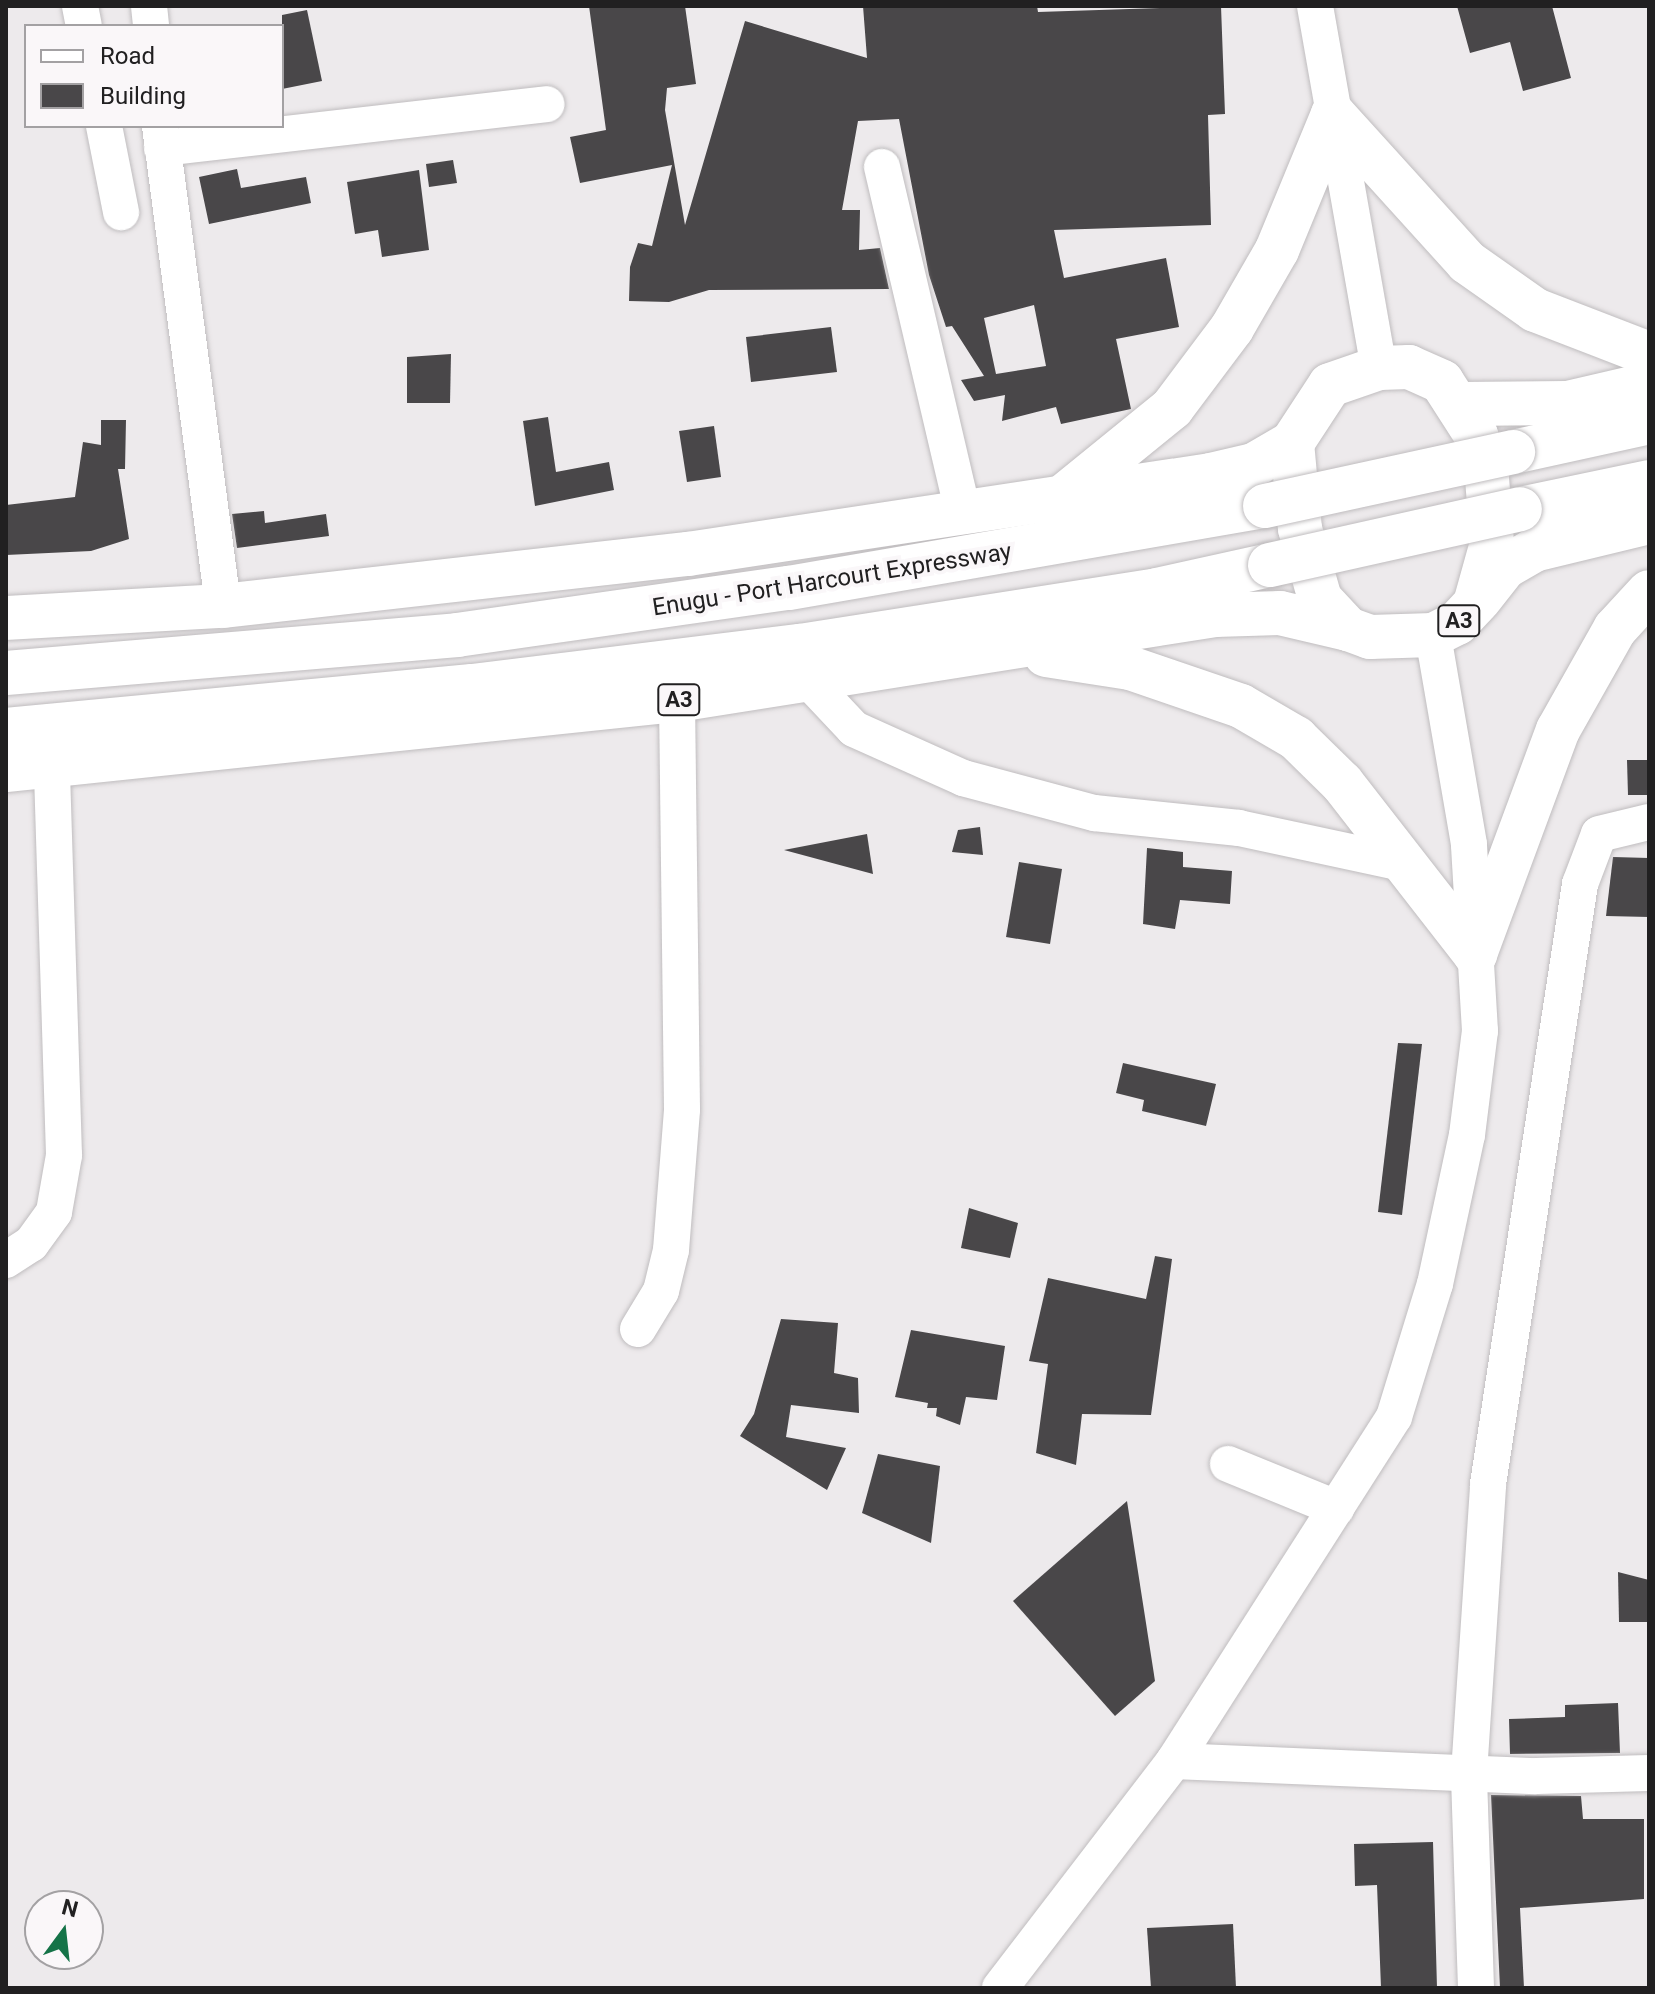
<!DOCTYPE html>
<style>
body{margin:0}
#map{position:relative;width:1655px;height:1994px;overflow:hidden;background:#edeaec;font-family:Roboto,sans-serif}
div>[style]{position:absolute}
.building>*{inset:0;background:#494749}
.roads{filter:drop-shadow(0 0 2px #c0bdbf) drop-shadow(0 0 2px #c0bdbf)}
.minor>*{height:36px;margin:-18px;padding:0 18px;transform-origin:18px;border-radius:18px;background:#fff}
.major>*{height:44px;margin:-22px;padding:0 22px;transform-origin:22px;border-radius:22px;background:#fff}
.highway>*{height:44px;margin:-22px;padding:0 22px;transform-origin:22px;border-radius:22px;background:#fff}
.bridges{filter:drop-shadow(0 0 2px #c0bdbf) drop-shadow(0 0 2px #c0bdbf)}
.highway-bridge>*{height:44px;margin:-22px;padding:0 22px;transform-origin:22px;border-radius:22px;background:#fff}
span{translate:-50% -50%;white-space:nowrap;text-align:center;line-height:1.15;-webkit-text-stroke:8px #faf7f9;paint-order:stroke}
.shield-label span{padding:2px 6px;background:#faf7f9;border:2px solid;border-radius:6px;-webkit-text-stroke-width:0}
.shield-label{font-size:22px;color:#212021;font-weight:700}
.street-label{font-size:24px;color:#212021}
.frame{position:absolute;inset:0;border:8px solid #212021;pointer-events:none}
.legend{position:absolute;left:24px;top:24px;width:260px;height:104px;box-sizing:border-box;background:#faf7f9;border:2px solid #a3a1a3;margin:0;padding:10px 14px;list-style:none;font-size:24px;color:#212021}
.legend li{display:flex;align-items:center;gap:16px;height:40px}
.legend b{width:40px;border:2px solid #a3a1a3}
.north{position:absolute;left:24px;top:1890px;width:80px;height:80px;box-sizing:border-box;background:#faf7f9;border:2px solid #a3a1a3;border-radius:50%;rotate:15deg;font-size:22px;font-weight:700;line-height:32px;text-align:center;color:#212021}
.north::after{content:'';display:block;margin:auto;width:28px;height:36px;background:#157348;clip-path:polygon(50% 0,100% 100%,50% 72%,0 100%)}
</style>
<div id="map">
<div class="building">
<i style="clip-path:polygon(evenodd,589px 6px,685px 6px,696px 84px,667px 88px,665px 110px,685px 225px,745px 21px,867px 58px,863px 6px,1037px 6px,1038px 12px,1221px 6px,1225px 114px,1208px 115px,1211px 225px,1054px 230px,1064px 278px,1166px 258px,1179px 327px,1116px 339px,1131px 409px,1061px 424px,1056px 407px,1002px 421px,1005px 395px,974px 401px,961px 380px,984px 376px,952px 326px,946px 327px,929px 275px,899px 119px,858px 121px,842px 210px,860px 210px,859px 250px,880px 248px,889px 289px,709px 290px,669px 302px,629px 301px,630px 267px,638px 243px,652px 246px,672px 165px,580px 183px,570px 137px,606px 130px,589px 6px,1034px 305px,1046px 366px,996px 374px,984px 318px,1034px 305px)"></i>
<i style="clip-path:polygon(1457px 6px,1552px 6px,1571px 78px,1523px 91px,1510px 42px,1470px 53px)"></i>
<i style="clip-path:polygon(307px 10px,322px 81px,282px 89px,282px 15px)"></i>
<i style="clip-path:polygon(453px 160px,457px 183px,429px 187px,426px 164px)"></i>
<i style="clip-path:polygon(237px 169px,241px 188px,306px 177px,311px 203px,209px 224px,199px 177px)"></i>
<i style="clip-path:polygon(419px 170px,429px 250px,382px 257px,378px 230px,355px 234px,347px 182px)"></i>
<i style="clip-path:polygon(831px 327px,837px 372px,751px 382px,746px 337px)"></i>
<i style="clip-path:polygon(451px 354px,450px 403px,407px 403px,407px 357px)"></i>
<i style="clip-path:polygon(548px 417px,556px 472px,609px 462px,614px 490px,535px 506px,523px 421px)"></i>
<i style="clip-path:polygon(101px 420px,126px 420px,125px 469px,118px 469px,129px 539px,91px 551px,6px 555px,6px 505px,75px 497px,83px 442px,101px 445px)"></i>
<i style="clip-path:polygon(714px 426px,721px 477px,687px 482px,679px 431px)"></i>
<i style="clip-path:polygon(264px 511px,265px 523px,326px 514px,329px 536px,237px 548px,232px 514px)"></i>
<i style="clip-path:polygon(1627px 760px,1649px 760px,1649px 795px,1628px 795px)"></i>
<i style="clip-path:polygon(980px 827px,983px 855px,952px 852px,958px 830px)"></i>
<i style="clip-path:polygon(867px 834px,873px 874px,784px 850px)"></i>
<i style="clip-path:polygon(1147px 848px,1183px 852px,1183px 867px,1232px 871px,1230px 904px,1180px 900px,1175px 929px,1143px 924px)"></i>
<i style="clip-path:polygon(1613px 857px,1649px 858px,1649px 917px,1606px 916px)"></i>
<i style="clip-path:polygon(1019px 862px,1062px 869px,1050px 944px,1006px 937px)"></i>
<i style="clip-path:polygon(1398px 1043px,1422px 1044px,1402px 1215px,1378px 1212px)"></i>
<i style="clip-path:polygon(1123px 1063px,1216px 1084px,1206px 1126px,1142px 1111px,1144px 1100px,1116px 1093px)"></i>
<i style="clip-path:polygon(969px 1208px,1018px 1223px,1010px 1258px,961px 1248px)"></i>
<i style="clip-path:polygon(1155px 1256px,1172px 1259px,1151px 1415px,1082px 1414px,1076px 1465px,1036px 1453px,1048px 1364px,1029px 1361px,1048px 1278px,1146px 1299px)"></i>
<i style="clip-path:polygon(781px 1319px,838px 1323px,834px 1373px,858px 1378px,859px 1413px,791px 1405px,786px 1437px,846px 1448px,827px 1490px,740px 1436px,754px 1414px)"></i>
<i style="clip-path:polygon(911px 1330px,1005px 1346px,997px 1400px,966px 1397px,960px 1425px,936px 1416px,937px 1408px,927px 1408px,928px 1403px,895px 1397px)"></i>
<i style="clip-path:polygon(878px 1454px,940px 1466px,931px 1543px,862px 1513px)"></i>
<i style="clip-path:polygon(1127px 1501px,1155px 1681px,1115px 1716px,1013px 1601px)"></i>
<i style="clip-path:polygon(1618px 1572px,1649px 1580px,1649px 1622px,1619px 1622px)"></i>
<i style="clip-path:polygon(1618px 1703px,1620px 1753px,1510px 1754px,1509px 1719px,1565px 1717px,1565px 1705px)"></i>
<i style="clip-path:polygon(1491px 1795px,1581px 1796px,1583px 1819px,1644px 1819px,1644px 1899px,1520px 1908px,1524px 1988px,1500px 1988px)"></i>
<i style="clip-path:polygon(1433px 1842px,1437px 1988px,1381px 1988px,1377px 1885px,1355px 1886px,1354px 1844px)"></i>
<i style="clip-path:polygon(1233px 1924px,1236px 1988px,1151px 1988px,1147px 1928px)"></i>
</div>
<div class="roads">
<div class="minor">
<i style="left:80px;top:6px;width:20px;rotate:79deg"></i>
<i style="left:149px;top:6px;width:20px;rotate:84deg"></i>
<i style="left:1315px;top:6px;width:368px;rotate:80deg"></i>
<i style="left:104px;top:126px;width:88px;rotate:78.8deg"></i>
<i style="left:160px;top:126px;width:484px;rotate:82.5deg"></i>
<i style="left:162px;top:148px;width:387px;rotate:-6.5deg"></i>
<i style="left:882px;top:167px;width:353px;rotate:76.8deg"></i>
<i style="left:805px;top:677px;width:71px;rotate:46.7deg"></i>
<i style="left:854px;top:729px;width:120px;rotate:24.2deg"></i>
<i style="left:963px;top:778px;width:136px;rotate:15deg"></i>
<i style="left:1094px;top:813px;width:146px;rotate:5.9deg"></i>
<i style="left:1239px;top:828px;width:172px;rotate:12.1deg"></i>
<i style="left:6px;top:1260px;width:30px;rotate:-33deg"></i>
<i style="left:31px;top:1244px;width:39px;rotate:-54deg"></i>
<i style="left:54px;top:1212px;width:58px;rotate:-80deg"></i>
<i style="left:64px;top:1155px;width:388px;rotate:-91.8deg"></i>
<i style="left:638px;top:1329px;width:44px;rotate:-58.8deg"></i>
<i style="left:661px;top:1291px;width:42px;rotate:-76.3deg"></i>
<i style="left:671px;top:1250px;width:141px;rotate:-85.5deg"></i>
<i style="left:682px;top:1109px;width:409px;rotate:-90.7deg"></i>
<i style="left:1228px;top:1464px;width:117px;rotate:22.2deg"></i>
<i style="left:1174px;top:1761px;width:362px;rotate:2.4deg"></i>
<i style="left:1536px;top:1776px;width:113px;rotate:-1.5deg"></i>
<i style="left:1000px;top:1988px;width:286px;rotate:-52.5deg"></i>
<i style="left:1174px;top:1761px;width:408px;rotate:-57.4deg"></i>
<i style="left:1394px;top:1417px;width:139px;rotate:-72.9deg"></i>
<i style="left:1435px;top:1284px;width:152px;rotate:-77.9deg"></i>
<i style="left:1467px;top:1135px;width:105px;rotate:-82.9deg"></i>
<i style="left:1480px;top:1031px;width:187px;rotate:-93.4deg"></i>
<i style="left:1469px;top:844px;width:212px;rotate:-99.8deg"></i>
<i style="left:1476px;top:1988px;width:215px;rotate:-91.9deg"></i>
<i style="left:1469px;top:1773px;width:290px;rotate:-86.2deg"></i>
<i style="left:1488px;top:1484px;width:607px;rotate:-81.28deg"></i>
<i style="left:1580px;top:884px;width:53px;rotate:-69.2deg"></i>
<i style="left:1599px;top:834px;width:51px;rotate:-13.5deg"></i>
</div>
<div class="major">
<i style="left:1409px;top:367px;width:36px;rotate:24deg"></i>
<i style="left:1442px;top:382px;width:63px;rotate:57.3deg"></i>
<i style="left:1476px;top:435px;width:32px;rotate:72deg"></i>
<i style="left:1486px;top:465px;width:78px;rotate:85.6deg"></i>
<i style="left:1492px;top:543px;width:63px;rotate:105.6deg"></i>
<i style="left:1475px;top:604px;width:26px;rotate:133deg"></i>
<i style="left:1457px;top:623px;width:27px;rotate:153deg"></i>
<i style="left:1433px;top:635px;width:63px;rotate:178.2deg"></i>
<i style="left:1370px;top:637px;width:23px;rotate:-160deg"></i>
<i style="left:1348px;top:629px;width:41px;rotate:-133deg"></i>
<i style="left:1320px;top:599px;width:73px;rotate:-105.9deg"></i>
<i style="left:1300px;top:529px;width:86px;rotate:-95.3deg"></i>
<i style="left:1292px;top:443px;width:69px;rotate:-56.8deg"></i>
<i style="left:1330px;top:385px;width:52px;rotate:-19.1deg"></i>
<i style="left:1379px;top:368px;width:30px;rotate:-2deg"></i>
<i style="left:1461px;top:404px;width:107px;rotate:-0.5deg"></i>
<i style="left:1568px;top:403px;width:83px;rotate:-13.2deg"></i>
<i style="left:1065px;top:495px;width:138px;rotate:-39.1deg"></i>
<i style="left:1172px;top:408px;width:100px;rotate:-53.1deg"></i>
<i style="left:1232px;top:328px;width:90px;rotate:-60deg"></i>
<i style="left:1277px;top:250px;width:147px;rotate:-67.6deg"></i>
<i style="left:1333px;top:114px;width:200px;rotate:47.8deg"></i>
<i style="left:1467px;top:262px;width:83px;rotate:35.2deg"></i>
<i style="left:1535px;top:310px;width:122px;rotate:21.1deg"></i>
<i style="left:1479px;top:600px;width:42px;rotate:-51.8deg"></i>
<i style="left:1505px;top:567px;width:34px;rotate:-30deg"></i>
<i style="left:1534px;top:550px;width:118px;rotate:-13.7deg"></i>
<i style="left:6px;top:618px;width:217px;rotate:-3.2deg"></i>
<i style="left:223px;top:606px;width:468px;rotate:-6.4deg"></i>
<i style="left:688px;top:554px;width:529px;rotate:-8.59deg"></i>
<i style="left:1211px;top:475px;width:44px;rotate:-13.1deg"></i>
<i style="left:1254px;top:465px;width:44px;rotate:-30.1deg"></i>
<i style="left:1046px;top:655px;width:85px;rotate:8.8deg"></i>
<i style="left:1130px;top:668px;width:117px;rotate:18.9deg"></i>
<i style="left:1241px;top:706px;width:64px;rotate:30.2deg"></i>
<i style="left:1296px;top:738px;width:64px;rotate:44.4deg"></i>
<i style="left:1342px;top:783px;width:217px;rotate:52.1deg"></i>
<i style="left:1475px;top:954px;width:239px;rotate:-69.7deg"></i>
<i style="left:1558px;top:730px;width:116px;rotate:-60.6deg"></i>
<i style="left:1615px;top:629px;width:50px;rotate:-47.4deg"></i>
<i style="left:6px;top:770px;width:675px;rotate:-5.96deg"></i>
<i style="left:677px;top:700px;width:545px;rotate:-8.98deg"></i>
<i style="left:1215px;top:615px;width:65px;rotate:-1.8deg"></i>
<i style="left:1280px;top:613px;width:70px;rotate:13.2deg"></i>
</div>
<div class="highway">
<i style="left:1513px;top:452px;width:139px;rotate:-12.4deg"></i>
<i style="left:1520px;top:509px;width:132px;rotate:-11.8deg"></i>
<i style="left:6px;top:673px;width:453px;rotate:-4.8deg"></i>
<i style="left:457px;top:635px;width:335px;rotate:-8.1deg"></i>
<i style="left:789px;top:588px;width:483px;rotate:-9.8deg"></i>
<i style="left:6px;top:730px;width:468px;rotate:-5.4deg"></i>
<i style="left:472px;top:686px;width:330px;rotate:-7deg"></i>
<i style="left:800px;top:646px;width:361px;rotate:-8.9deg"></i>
<i style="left:1157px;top:590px;width:116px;rotate:-12.5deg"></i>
</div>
</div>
<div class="bridges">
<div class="highway-bridge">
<i style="left:1265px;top:506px;width:254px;rotate:-12.3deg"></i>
<i style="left:1270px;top:565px;width:256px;rotate:-12.6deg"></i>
</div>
</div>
<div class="shield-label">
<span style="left:1459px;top:621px">A3</span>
<span style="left:679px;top:700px">A3</span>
</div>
<div class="street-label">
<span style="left:832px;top:580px;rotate:-9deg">Enugu - Port Harcourt Expressway</span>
</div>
<div class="frame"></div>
<ul class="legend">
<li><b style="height:10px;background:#fff"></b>Road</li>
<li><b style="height:22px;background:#494749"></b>Building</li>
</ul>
<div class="north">N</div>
</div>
